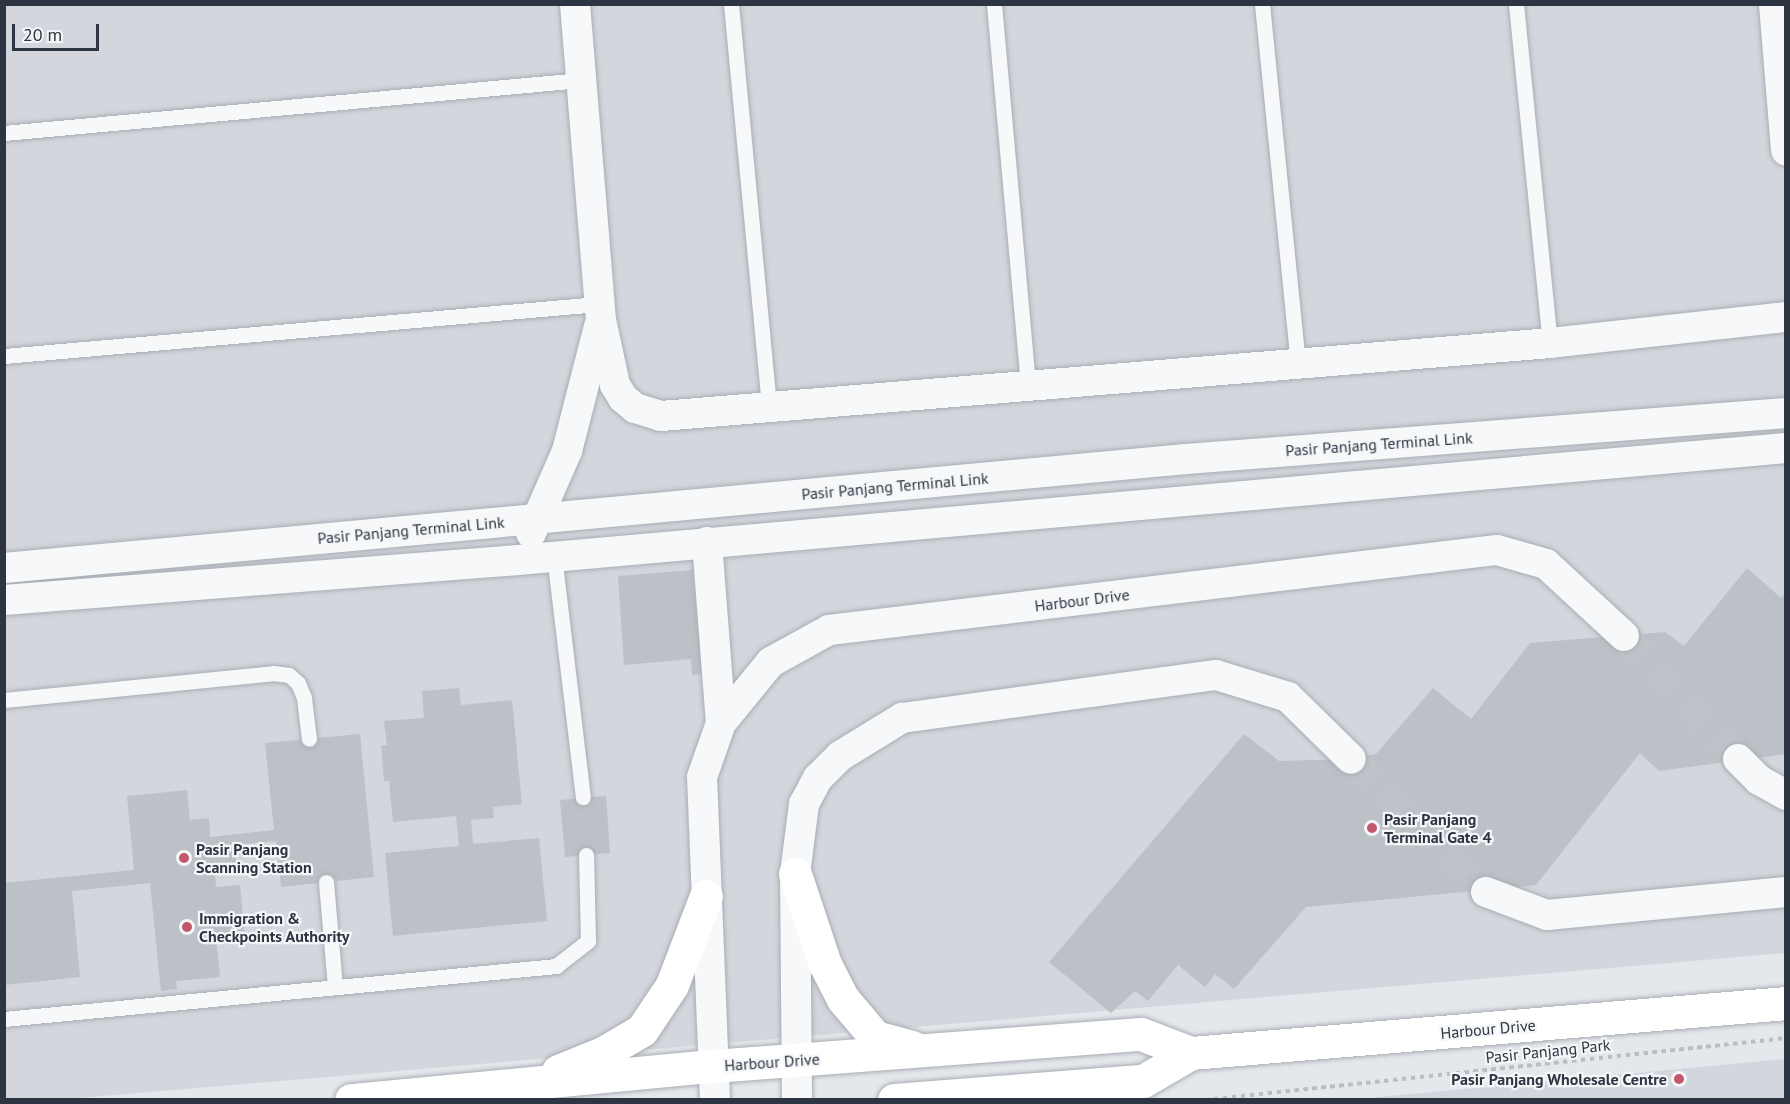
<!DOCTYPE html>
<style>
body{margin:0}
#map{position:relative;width:1790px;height:1104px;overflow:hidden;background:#e4e7eb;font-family:"PT Sans",sans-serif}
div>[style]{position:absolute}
.built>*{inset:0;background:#d3d6dc}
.building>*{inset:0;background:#bcc0c7}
.street-tunnel>*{height:30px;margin-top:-15px;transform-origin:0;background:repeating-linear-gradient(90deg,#bfc3c9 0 30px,transparent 0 45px)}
.path>*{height:4px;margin-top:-2px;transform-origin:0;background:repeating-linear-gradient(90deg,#babec2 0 4.5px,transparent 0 9px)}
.roads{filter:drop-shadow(0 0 2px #a9aeb5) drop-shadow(0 0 2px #a9aeb5)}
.lane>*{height:15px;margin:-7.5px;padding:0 7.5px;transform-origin:7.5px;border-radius:7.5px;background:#f7f8f9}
.street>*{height:30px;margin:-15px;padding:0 15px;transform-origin:15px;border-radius:15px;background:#f7f8f9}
.secondary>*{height:33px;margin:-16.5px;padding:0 16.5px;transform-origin:16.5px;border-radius:16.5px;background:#fff}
.dots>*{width:16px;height:16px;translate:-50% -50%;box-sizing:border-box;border:3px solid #f4f6f8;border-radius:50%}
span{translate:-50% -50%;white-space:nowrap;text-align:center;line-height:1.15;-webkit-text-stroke:4.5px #f4f6f8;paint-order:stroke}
.street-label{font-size:16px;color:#2d3542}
.poi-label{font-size:16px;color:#2d3542;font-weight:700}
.left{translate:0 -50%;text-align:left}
.right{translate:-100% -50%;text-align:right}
.frame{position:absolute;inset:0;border:6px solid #2d3542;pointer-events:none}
.scale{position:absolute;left:12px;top:24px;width:87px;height:27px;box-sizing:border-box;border:3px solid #2d3542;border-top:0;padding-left:8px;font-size:18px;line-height:21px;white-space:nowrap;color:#2d3542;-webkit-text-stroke:4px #f4f6f8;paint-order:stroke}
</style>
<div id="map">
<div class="built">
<i style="clip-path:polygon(4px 5px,1785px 5px,1785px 953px,68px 1099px,5px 1099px)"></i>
<i style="clip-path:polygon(1785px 1059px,1785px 1099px,1358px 1099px)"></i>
</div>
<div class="building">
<i style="clip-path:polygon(1747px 568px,1781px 598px,1786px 592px,1786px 754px,1659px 771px,1640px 753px,1536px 885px,1306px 907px,1234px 989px,1215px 974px,1205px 987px,1178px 965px,1148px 1001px,1135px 991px,1111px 1013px,1049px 962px,1244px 734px,1279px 761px,1351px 759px,1376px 754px,1433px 688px,1471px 719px,1530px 643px,1665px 632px,1684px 646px)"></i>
<i style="clip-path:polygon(693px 570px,698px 633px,704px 633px,707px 673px,692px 675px,691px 659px,624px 665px,618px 576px)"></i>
<i style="clip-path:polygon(459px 688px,461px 705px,512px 700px,522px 804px,493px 807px,494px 818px,471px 820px,473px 844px,539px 838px,547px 921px,393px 936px,385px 853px,459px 846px,456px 816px,393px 822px,389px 781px,384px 781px,381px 746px,387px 745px,384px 721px,424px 718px,422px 691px)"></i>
<i style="clip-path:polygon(360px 734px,374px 877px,281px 887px,276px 841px,234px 845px,237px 872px,215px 875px,216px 887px,240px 885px,245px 936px,216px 939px,220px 977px,176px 981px,177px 989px,161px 991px,150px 883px,72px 891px,80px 977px,4px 985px,4px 883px,134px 870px,127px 796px,187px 790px,190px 820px,209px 818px,210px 837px,274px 830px,265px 743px)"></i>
<i style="clip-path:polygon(606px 796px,610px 853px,565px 857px,560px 800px)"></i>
</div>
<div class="street-tunnel">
<i style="left:1624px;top:636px;width:168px;rotate:47.2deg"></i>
<i style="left:1351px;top:759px;width:190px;rotate:44.6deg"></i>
</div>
<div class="path">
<i style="left:1205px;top:1100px;width:584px;rotate:-6.09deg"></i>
</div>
<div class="roads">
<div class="lane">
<i style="left:731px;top:4px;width:407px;rotate:84.6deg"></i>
<i style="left:994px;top:4px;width:385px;rotate:84.9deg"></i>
<i style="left:1262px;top:4px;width:362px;rotate:84.3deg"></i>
<i style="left:1516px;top:4px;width:341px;rotate:84.3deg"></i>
<i style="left:4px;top:133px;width:579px;rotate:-5.25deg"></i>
<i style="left:4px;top:356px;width:596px;rotate:-5deg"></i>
<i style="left:554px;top:555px;width:244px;rotate:83.2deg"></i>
<i style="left:4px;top:700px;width:270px;rotate:-5.7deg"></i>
<i style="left:273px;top:673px;width:16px;rotate:7deg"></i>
<i style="left:289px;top:675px;width:12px;rotate:42deg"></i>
<i style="left:298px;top:683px;width:16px;rotate:68deg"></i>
<i style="left:304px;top:698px;width:41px;rotate:83deg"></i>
<i style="left:326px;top:882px;width:105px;rotate:85.1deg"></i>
<i style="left:4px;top:1019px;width:555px;rotate:-5.48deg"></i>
<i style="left:556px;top:966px;width:41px;rotate:-38deg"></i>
<i style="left:588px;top:941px;width:86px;rotate:-91.3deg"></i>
</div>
<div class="street">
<i style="left:575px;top:4px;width:317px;rotate:85.3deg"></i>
<i style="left:601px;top:320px;width:66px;rotate:77.8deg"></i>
<i style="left:615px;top:385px;width:15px;rotate:58deg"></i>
<i style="left:623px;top:398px;width:16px;rotate:40deg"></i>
<i style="left:635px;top:408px;width:27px;rotate:17deg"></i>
<i style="left:661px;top:416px;width:892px;rotate:-4.69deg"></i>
<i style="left:1550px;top:343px;width:237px;rotate:-6.3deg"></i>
<i style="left:1774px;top:4px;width:147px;rotate:85.3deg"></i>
<i style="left:531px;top:533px;width:90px;rotate:-66.3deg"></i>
<i style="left:567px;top:451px;width:129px;rotate:-75.6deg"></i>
<i style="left:707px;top:542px;width:182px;rotate:85.6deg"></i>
<i style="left:4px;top:568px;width:1187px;rotate:-5.27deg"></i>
<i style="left:1186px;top:459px;width:602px;rotate:-4.38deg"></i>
<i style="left:4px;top:600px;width:516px;rotate:-4.45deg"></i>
<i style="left:518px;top:560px;width:1273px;rotate:-5.05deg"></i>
<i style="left:1738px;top:759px;width:30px;rotate:45deg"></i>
<i style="left:1759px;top:780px;width:31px;rotate:29deg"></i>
<i style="left:1486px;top:892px;width:65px;rotate:20.7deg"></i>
<i style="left:1547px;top:915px;width:240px;rotate:-5.5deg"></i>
<i style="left:715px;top:1100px;width:323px;rotate:-92.3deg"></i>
<i style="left:702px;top:777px;width:57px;rotate:-70.6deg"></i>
<i style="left:721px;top:723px;width:79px;rotate:-50.7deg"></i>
<i style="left:771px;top:662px;width:66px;rotate:-28.9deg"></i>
<i style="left:829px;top:630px;width:673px;rotate:-6.83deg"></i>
<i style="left:1497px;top:550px;width:51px;rotate:15.9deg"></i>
<i style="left:1546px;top:564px;width:106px;rotate:42.7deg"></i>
<i style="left:797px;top:1100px;width:226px;rotate:-90.5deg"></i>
<i style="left:795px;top:874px;width:71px;rotate:-82.7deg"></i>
<i style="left:804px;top:804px;width:30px;rotate:-62deg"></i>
<i style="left:818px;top:778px;width:31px;rotate:-45deg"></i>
<i style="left:840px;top:756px;width:73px;rotate:-31.5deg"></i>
<i style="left:902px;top:718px;width:317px;rotate:-7.8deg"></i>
<i style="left:1216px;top:675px;width:75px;rotate:17deg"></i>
<i style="left:1288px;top:697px;width:88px;rotate:44.5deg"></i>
</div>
<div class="secondary">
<i style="left:795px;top:874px;width:95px;rotate:71.6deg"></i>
<i style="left:825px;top:964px;width:39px;rotate:63deg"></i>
<i style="left:843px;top:999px;width:50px;rotate:49.9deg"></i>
<i style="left:875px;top:1037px;width:39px;rotate:15deg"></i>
<i style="left:558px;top:1071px;width:48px;rotate:-21.8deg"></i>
<i style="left:603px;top:1053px;width:45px;rotate:-30.5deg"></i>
<i style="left:642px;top:1030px;width:54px;rotate:-56.3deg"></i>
<i style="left:672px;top:985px;width:95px;rotate:-69.1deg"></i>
<i style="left:351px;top:1100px;width:364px;rotate:-5.4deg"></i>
<i style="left:713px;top:1066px;width:429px;rotate:-4.3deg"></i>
<i style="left:1141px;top:1034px;width:53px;rotate:20.8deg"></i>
<i style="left:1191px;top:1053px;width:597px;rotate:-4.8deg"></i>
<i style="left:894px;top:1100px;width:250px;rotate:-4.4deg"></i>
<i style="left:1143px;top:1081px;width:56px;rotate:-30.3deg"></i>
</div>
</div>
<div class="dots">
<i style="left:1372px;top:828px;background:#c2566a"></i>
<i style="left:184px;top:858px;background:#c2566a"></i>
<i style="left:187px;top:927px;background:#c2566a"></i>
<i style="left:1679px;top:1079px;background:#c2566a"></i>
</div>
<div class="street-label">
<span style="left:1379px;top:444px;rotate:-4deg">Pasir Panjang Terminal Link</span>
<span style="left:895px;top:486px;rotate:-5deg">Pasir Panjang Terminal Link</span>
<span style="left:411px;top:530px;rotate:-5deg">Pasir Panjang Terminal Link</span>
<span style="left:1082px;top:600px;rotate:-7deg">Harbour Drive</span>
<span style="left:1488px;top:1029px;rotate:-5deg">Harbour Drive</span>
<span style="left:1548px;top:1051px;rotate:-6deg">Pasir Panjang Park</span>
<span style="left:772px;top:1062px;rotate:-4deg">Harbour Drive</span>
</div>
<div class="poi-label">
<span class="left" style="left:1384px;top:828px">Pasir Panjang<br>Terminal Gate 4</span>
<span class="left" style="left:196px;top:858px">Pasir Panjang<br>Scanning Station</span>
<span class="left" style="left:199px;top:927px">Immigration &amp;<br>Checkpoints Authority</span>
<span class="right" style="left:1667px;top:1079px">Pasir Panjang Wholesale Centre</span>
</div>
<div class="frame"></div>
<div class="scale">20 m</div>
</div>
